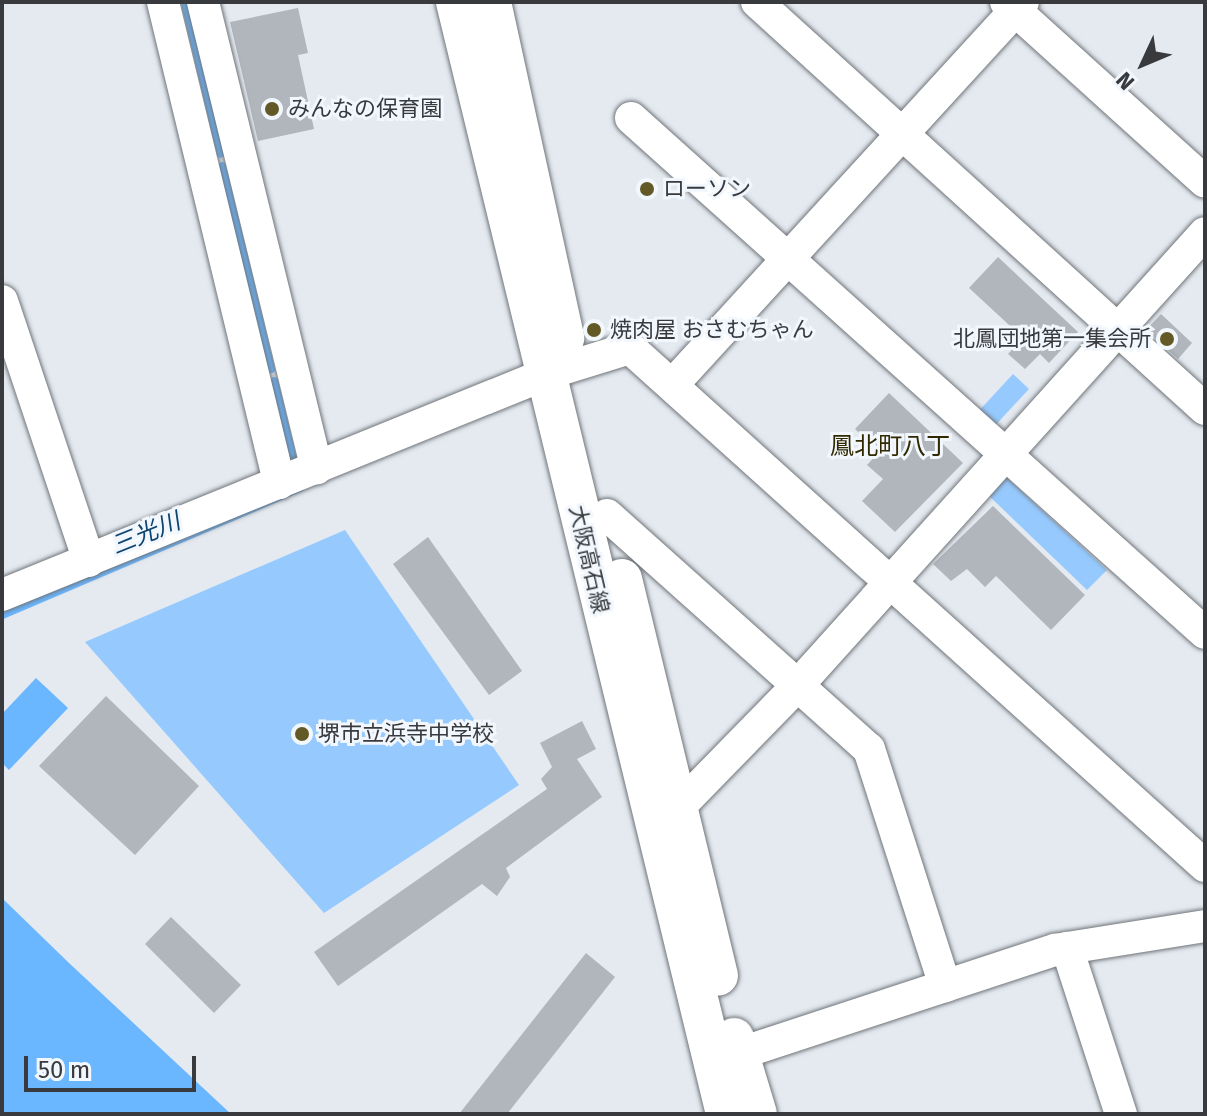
<!DOCTYPE html>
<meta charset="utf-8">
<style>
body{margin:0}
#map{position:relative;width:1207px;height:1116px;overflow:hidden;background:#e4eaf0;font-family:"Fira Sans","Noto Sans JP",sans-serif}
div>[style]{position:absolute}
.green>*{inset:0;background:#96cafe}
.water>*{inset:0;background:#6ab6ff}
.stream>*{height:7px;margin:-3.5px;padding:0 3.5px;transform-origin:3.5px;border-radius:3.5px;background:#6ab6ff}
.building>*{inset:0;background:#b0b6bc}
.roads{filter:drop-shadow(0 0 2px #70757a) drop-shadow(0 0 2px #70757a)}
.minor>*{height:32px;margin:-16px;padding:0 16px;transform-origin:16px;border-radius:16px;background:#fff}
.major>*{height:40px;margin:-20px;padding:0 20px;transform-origin:20px;border-radius:20px;background:#fff}
.dots>*{width:22px;height:22px;translate:-50% -50%;box-sizing:border-box;border:4px solid #f1f7fd;border-radius:50%}
span{translate:-50% -50%;white-space:nowrap;text-align:center;line-height:1.15;-webkit-text-stroke:6px #f1f7fd;paint-order:stroke}
.poi-label{font-size:22px;color:#383a3d}
.left{translate:0 -50%;text-align:left}
.right{translate:-100% -50%;text-align:right}
.street-label{font-size:22px;color:#383a3d}
.neighbourhood-label{font-size:24px;color:#312900}
.water-label{font-size:24px;color:#0c4472;font-style:italic}
.frame{position:absolute;inset:0;border:4px solid #383a3d;pointer-events:none}
.north{position:absolute;left:1103px;top:24px;width:80px;height:80px;-webkit-text-stroke:6px #f1f7fd;paint-order:stroke;rotate:226deg;font-size:22px;font-weight:700;line-height:32px;text-align:center;color:#383a3d}
.north::after{content:'';display:block;margin:auto;width:28px;height:36px;background:#383a3d;clip-path:polygon(50% 0,100% 100%,50% 72%,0 100%)}
.scale{position:absolute;left:24px;top:1056px;width:172px;height:36px;box-sizing:border-box;border:4px solid #383a3d;border-top:0;padding-left:10px;font-size:24px;line-height:28px;white-space:nowrap;color:#383a3d;-webkit-text-stroke:6px #f1f7fd;paint-order:stroke}
</style>
<div id="map">
<div class="green">
<i style="clip-path:polygon(1013px 374px,1029px 389px,991px 430px,975px 415px)"></i>
<i style="clip-path:polygon(996px 478px,1007px 478px,1107px 570px,1087px 590px,984px 491px)"></i>
<i style="clip-path:polygon(345px 530px,519px 785px,324px 913px,85px 642px)"></i>
</div>
<div class="water">
<i style="clip-path:polygon(36px 678px,68px 708px,9px 770px,2px 763px,2px 714px)"></i>
<i style="clip-path:polygon(2px 898px,69px 963px,231px 1114px,2px 1114px)"></i>
</div>
<div class="stream">
<i style="left:184px;top:2px;width:156px;rotate:76.7deg"></i>
<i style="left:222px;top:165px;width:210px;rotate:76.5deg"></i>
<i style="left:274px;top:380px;width:81px;rotate:76.5deg"></i>
<i style="left:2px;top:615px;width:324px;rotate:-23.1deg"></i>
</div>
<div class="building">
<i style="clip-path:polygon(298px 8px,308px 53px,298px 55px,314px 129px,258px 141px,230px 22px)"></i>
<i style="clip-path:polygon(998px 257px,1078px 332px,1049px 363px,1040px 354px,1025px 369px,1008px 354px,1023px 338px,969px 288px)"></i>
<i style="clip-path:polygon(1161px 314px,1192px 343px,1178px 359px,1146px 330px)"></i>
<i style="clip-path:polygon(889px 393px,963px 463px,895px 532px,862px 501px,883px 479px,867px 465px,879px 452px,855px 429px)"></i>
<i style="clip-path:polygon(993px 506px,1085px 595px,1051px 630px,996px 576px,985px 587px,967px 569px,951px 581px,933px 564px)"></i>
<i style="clip-path:polygon(428px 537px,522px 671px,489px 695px,393px 564px)"></i>
<i style="clip-path:polygon(106px 696px,199px 786px,135px 855px,39px 766px)"></i>
<i style="clip-path:polygon(582px 721px,596px 749px,577px 759px,602px 797px,506px 868px,510px 877px,497px 896px,482px 884px,338px 986px,314px 952px,547px 789px,541px 779px,552px 767px,540px 743px)"></i>
<i style="clip-path:polygon(171px 917px,241px 985px,214px 1013px,145px 944px)"></i>
<i style="clip-path:polygon(586px 953px,615px 977px,507px 1114px,459px 1114px)"></i>
</div>
<div class="roads">
<div class="minor">
<i style="left:163px;top:2px;width:495px;rotate:76.4deg"></i>
<i style="left:203px;top:2px;width:480px;rotate:76.3deg"></i>
<i style="left:757px;top:2px;width:605px;rotate:42.25deg"></i>
<i style="left:1006px;top:2px;width:268px;rotate:42.1deg"></i>
<i style="left:631px;top:118px;width:771px;rotate:41.9deg"></i>
<i style="left:2px;top:301px;width:274px;rotate:71.5deg"></i>
<i style="left:675px;top:382px;width:515px;rotate:-47.52deg"></i>
<i style="left:607px;top:515px;width:351px;rotate:41.8deg"></i>
<i style="left:869px;top:749px;width:249px;rotate:72.2deg"></i>
<i style="left:2px;top:595px;width:587px;rotate:-22.11deg"></i>
<i style="left:546px;top:374px;width:88px;rotate:-17.2deg"></i>
<i style="left:630px;top:348px;width:774px;rotate:42.01deg"></i>
<i style="left:660px;top:812px;width:18px;rotate:-13deg"></i>
<i style="left:678px;top:808px;width:172px;rotate:-45.7deg"></i>
<i style="left:798px;top:685px;width:608px;rotate:-48deg"></i>
<i style="left:1067px;top:948px;width:175px;rotate:72deg"></i>
<i style="left:738px;top:1054px;width:334px;rotate:-18.2deg"></i>
<i style="left:1055px;top:950px;width:152px;rotate:-9.1deg"></i>
</div>
<div class="major">
<i style="left:456px;top:2px;width:1144px;rotate:76.35deg"></i>
<i style="left:491px;top:2px;width:344px;rotate:77.7deg"></i>
<i style="left:622px;top:579px;width:408px;rotate:76.4deg"></i>
<i style="left:734px;top:1038px;width:79px;rotate:73.2deg"></i>
</div>
</div>
<div class="dots">
<i style="left:272px;top:109px;background:#635926"></i>
<i style="left:647px;top:189px;background:#635926"></i>
<i style="left:594px;top:330px;background:#635926"></i>
<i style="left:1167px;top:339px;background:#635926"></i>
<i style="left:302px;top:734px;background:#635926"></i>
</div>
<div class="poi-label">
<span class="left" style="left:288px;top:109px">みんなの保育園</span>
<span class="left" style="left:663px;top:189px">ローソン</span>
<span class="left" style="left:610px;top:330px">焼肉屋 おさむちゃん</span>
<span class="right" style="left:1151px;top:339px">北鳳団地第一集会所</span>
<span class="left" style="left:318px;top:734px">堺市立浜寺中学校</span>
</div>
<div class="street-label">
<span style="left:589px;top:559px;rotate:77deg">大阪高石線</span>
</div>
<div class="neighbourhood-label">
<span style="left:890px;top:447px">鳳北町八丁</span>
</div>
<div class="water-label">
<span style="left:146px;top:534px;rotate:-22deg">三光川</span>
</div>
<div class="frame"></div>
<div class="north">N</div>
<div class="scale">50 m</div>
</div>
